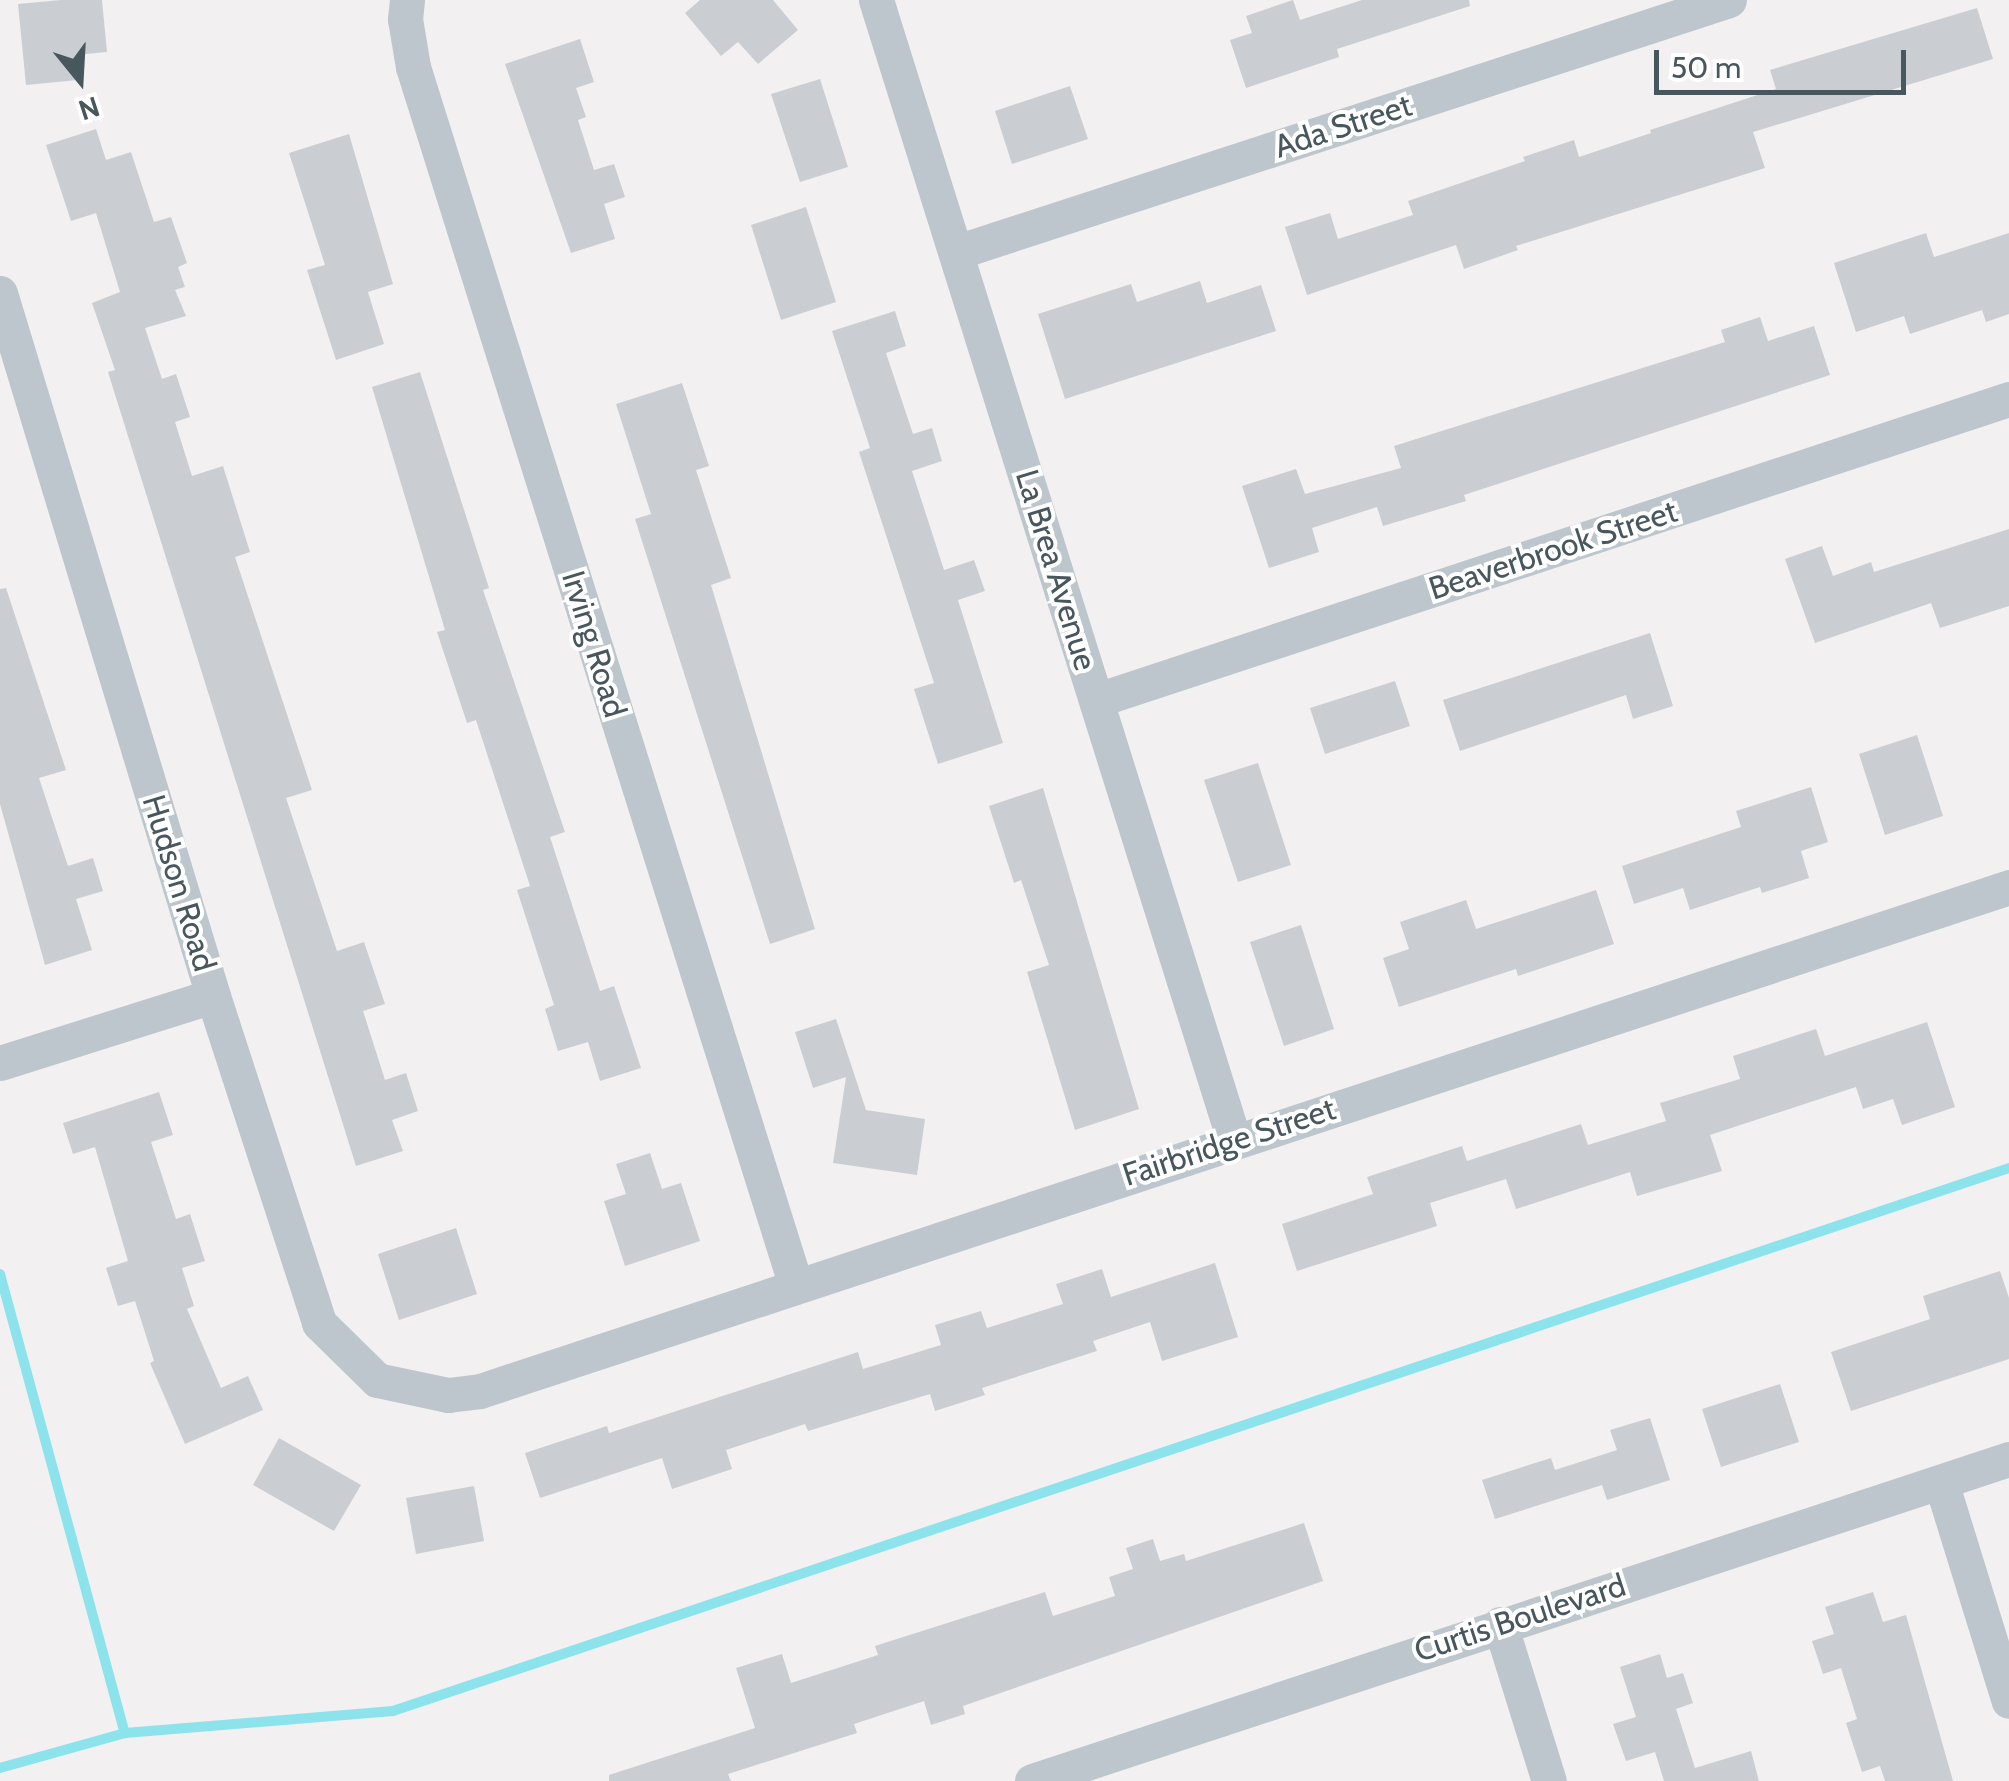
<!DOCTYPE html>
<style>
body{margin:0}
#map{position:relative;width:2009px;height:1781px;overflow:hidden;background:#f2f0f0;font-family:Cabin,sans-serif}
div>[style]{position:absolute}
.stream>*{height:10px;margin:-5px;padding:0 5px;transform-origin:5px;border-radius:5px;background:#8de3eb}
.building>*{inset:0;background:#caced2}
.minor>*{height:35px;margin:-17.5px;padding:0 17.5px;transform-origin:17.5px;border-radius:17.5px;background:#bcc6cc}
span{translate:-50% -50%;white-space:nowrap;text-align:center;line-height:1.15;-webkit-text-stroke:8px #fff;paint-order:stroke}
.street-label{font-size:32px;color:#48565d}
.north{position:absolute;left:30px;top:30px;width:100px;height:100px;-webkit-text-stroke:8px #fff;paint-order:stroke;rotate:162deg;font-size:28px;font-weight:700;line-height:40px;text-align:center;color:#48565d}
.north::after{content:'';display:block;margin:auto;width:35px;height:45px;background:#48565d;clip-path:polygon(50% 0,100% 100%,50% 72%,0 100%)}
.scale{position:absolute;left:1654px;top:50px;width:252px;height:45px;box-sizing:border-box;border:5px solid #48565d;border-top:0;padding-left:12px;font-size:30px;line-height:35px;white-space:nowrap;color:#48565d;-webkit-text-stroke:8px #fff;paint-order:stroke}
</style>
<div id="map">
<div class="stream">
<i style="left:0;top:1274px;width:476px;rotate:74.8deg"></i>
<i style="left:0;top:1768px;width:130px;rotate:-15.6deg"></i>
<i style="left:125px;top:1733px;width:269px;rotate:-4.7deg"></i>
<i style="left:393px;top:1711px;width:1705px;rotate:-18.57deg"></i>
</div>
<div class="building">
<i style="clip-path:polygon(61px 0,102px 0,107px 52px,76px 55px,78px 80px,26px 85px,18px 4px)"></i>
<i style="clip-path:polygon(700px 0,773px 0,798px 30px,758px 64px,738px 42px,721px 56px,685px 13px)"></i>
<i style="clip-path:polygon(1293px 0,1300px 20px,1362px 0,1469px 0,1470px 6px,1337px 49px,1339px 57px,1246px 88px,1230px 40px,1252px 33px,1246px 16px)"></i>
<i style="clip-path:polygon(1977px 8px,1993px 59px,1753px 132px,1765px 168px,1516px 246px,1518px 250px,1464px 269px,1456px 245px,1307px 295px,1285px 227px,1330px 213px,1338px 239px,1413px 215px,1408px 201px,1525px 161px,1523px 157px,1574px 140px,1579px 157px,1651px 133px,1650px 130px,1776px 89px,1770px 70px)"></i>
<i style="clip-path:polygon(580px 39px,594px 82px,576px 88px,586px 117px,578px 120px,594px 170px,614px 164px,625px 197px,604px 204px,615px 239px,571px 253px,505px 64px)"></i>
<i style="clip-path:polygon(820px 79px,848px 167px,800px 182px,771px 94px)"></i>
<i style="clip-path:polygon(1070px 86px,1088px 139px,1012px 164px,995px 111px)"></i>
<i style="clip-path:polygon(96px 129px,106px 160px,131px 152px,154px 222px,171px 217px,187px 263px,178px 267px,185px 287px,175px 290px,186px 316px,145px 328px,162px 379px,176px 374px,190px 417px,175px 422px,192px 476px,223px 466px,250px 552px,235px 557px,312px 790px,286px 798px,337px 951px,364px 942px,385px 1004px,363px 1011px,385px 1080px,406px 1073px,418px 1111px,392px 1120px,403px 1151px,356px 1166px,108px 372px,115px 370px,92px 303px,120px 292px,96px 213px,71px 221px,46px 145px)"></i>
<i style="clip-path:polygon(349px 134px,393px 284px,368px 292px,384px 344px,336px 360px,307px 270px,325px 265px,289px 153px)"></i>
<i style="clip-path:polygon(806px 207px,836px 302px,781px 320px,751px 225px)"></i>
<i style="clip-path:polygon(1926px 233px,1934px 257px,2009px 233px,2009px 314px,1986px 322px,1982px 310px,1910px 334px,1904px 316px,1856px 332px,1834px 263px)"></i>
<i style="clip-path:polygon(1200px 281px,1207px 303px,1261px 285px,1276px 331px,1065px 399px,1038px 314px,1131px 284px,1137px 302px)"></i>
<i style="clip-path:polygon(895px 311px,906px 346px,886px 353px,913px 434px,932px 428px,942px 461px,912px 471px,944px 570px,974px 560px,985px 591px,958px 600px,1003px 743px,938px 764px,914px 689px,934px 683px,859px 452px,870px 448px,832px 331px)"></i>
<i style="clip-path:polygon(1760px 317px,1768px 341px,1814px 326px,1830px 375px,1464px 495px,1466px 501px,1383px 526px,1377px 507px,1312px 528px,1319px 552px,1269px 568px,1242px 486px,1296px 469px,1305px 494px,1401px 468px,1394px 446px,1725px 342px,1721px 330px)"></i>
<i style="clip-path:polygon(420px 372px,489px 588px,483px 590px,565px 832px,550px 837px,600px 991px,614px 986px,641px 1068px,600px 1081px,588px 1042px,558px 1051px,545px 1009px,554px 1005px,517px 890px,530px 886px,476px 720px,467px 723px,437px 632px,445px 630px,372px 387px)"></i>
<i style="clip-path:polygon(682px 383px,709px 466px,696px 470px,731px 578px,711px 585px,815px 929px,770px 944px,635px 519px,651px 514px,616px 404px)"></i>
<i style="clip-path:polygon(2009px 529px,2009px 606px,1940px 628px,1931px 603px,1815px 643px,1785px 559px,1822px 546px,1833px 576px,1871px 562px,1874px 572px)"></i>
<i style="clip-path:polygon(6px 588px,66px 770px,39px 778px,68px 866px,93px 858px,103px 891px,76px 899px,92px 950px,45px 965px,0 804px,0 589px)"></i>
<i style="clip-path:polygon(1650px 633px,1673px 706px,1633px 719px,1626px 695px,1460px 751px,1443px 700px)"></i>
<i style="clip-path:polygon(1395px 681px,1410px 726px,1325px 754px,1310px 708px)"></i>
<i style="clip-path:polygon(1917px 735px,1943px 816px,1885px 835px,1859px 754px)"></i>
<i style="clip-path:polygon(1258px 763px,1291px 865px,1238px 882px,1204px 780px)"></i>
<i style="clip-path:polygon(1811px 787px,1828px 842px,1801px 851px,1809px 878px,1762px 893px,1760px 887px,1690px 910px,1683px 888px,1634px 904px,1622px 866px,1741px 827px,1736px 811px)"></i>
<i style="clip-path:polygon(1043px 788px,1139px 1109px,1075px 1130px,1027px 972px,1049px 965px,1021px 880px,1014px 883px,989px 806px)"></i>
<i style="clip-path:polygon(1596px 890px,1614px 944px,1518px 976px,1516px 969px,1399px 1007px,1383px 958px,1409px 949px,1400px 922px,1466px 900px,1476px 929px)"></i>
<i style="clip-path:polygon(1301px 925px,1334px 1029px,1284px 1046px,1250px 942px)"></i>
<i style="clip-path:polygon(836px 1019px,866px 1110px,925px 1119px,917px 1175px,833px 1163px,846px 1077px,813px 1088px,795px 1032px)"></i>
<i style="clip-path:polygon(1927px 1022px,1955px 1107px,1902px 1125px,1893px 1099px,1863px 1109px,1856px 1087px,1710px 1135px,1722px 1171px,1637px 1196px,1630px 1172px,1516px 1209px,1506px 1179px,1430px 1203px,1437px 1226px,1297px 1271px,1282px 1224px,1373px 1194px,1367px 1177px,1462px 1146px,1467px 1161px,1581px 1124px,1588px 1145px,1666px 1121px,1660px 1103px,1740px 1079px,1733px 1056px,1816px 1029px,1825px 1056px)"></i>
<i style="clip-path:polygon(159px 1092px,173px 1135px,151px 1142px,176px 1219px,190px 1214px,205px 1261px,182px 1268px,194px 1306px,187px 1309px,221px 1388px,248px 1376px,263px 1410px,185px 1444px,150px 1363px,154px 1361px,135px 1301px,118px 1306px,106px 1268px,128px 1261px,95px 1147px,73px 1154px,63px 1123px)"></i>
<i style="clip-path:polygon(650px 1153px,662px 1189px,681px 1183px,700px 1241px,625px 1266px,604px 1201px,626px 1194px,616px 1164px)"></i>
<i style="clip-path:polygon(456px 1228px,477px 1294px,399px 1320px,378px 1254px)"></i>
<i style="clip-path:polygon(1215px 1263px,1238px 1337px,1162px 1361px,1150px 1322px,1093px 1341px,1097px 1351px,982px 1388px,985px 1395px,935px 1411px,930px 1394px,808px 1431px,805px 1424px,726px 1450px,732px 1469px,672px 1489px,662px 1458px,540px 1498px,525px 1453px,607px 1426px,609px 1433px,858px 1352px,863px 1369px,941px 1345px,935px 1325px,981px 1311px,987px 1328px,1063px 1304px,1056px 1284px,1102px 1269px,1111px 1297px)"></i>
<i style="clip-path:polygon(2000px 1271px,2009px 1298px,2009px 1359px,1851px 1411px,1831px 1352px,1930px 1319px,1923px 1296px)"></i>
<i style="clip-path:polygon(1780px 1384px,1799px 1442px,1721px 1467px,1702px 1409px)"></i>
<i style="clip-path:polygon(1650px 1418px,1670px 1480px,1607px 1500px,1602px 1485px,1495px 1519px,1482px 1480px,1551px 1458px,1555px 1470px,1617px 1450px,1610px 1430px)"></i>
<i style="clip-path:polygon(279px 1438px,361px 1485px,334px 1531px,253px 1485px)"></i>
<i style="clip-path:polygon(474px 1486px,484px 1541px,416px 1554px,406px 1498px)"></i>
<i style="clip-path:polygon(1304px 1523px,1323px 1581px,963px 1706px,965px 1714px,931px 1725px,924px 1701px,854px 1724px,857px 1733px,728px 1774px,731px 1781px,609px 1781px,609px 1775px,755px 1728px,736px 1668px,782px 1654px,791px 1683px,878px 1655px,875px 1646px,1045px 1592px,1053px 1616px,1115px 1596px,1109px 1577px,1133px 1569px,1126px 1548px,1153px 1539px,1160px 1561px,1184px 1554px,1186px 1561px)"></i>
<i style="clip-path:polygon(1873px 1592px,1883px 1622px,1906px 1615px,1953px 1781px,1885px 1781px,1880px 1766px,1862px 1772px,1846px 1723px,1857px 1719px,1841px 1668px,1823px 1674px,1812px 1641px,1834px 1634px,1825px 1607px)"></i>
<i style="clip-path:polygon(1660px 1654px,1667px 1678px,1683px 1673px,1693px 1703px,1676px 1709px,1695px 1768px,1751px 1751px,1759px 1781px,1664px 1781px,1655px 1752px,1626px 1761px,1613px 1724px,1636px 1717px,1620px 1667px)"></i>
</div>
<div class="minor">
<i style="left:407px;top:0;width:19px;rotate:96deg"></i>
<i style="left:405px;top:19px;width:49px;rotate:80.5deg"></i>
<i style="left:413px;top:67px;width:1278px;rotate:72.56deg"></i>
<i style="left:876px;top:0;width:1195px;rotate:72.57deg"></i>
<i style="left:957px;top:252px;width:812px;rotate:-18.08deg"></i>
<i style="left:0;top:293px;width:735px;rotate:73.14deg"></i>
<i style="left:213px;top:996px;width:344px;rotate:72deg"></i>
<i style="left:319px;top:1323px;width:81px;rotate:44.5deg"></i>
<i style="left:377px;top:1380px;width:73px;rotate:11.9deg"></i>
<i style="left:448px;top:1395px;width:32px;rotate:-7deg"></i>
<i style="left:480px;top:1391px;width:1610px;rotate:-18.24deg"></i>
<i style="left:1097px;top:700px;width:960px;rotate:-18.27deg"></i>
<i style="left:0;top:1063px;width:223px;rotate:-17.5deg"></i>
<i style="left:1941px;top:1482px;width:229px;rotate:72.8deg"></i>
<i style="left:1500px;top:1624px;width:164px;rotate:72.7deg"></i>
<i style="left:1032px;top:1781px;width:1029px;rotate:-18.24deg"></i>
</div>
<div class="street-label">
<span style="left:1343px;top:126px;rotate:-18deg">Ada Street</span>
<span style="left:1553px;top:550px;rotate:-18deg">Beaverbrook Street</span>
<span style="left:1056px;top:570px;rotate:73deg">La Brea Avenue</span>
<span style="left:594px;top:644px;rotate:73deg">Irving Road</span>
<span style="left:179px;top:883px;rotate:73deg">Hudson Road</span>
<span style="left:1229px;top:1142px;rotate:-18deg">Fairbridge Street</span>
<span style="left:1520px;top:1618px;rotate:-18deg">Curtis Boulevard</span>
</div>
<div class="north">N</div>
<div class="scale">50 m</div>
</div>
